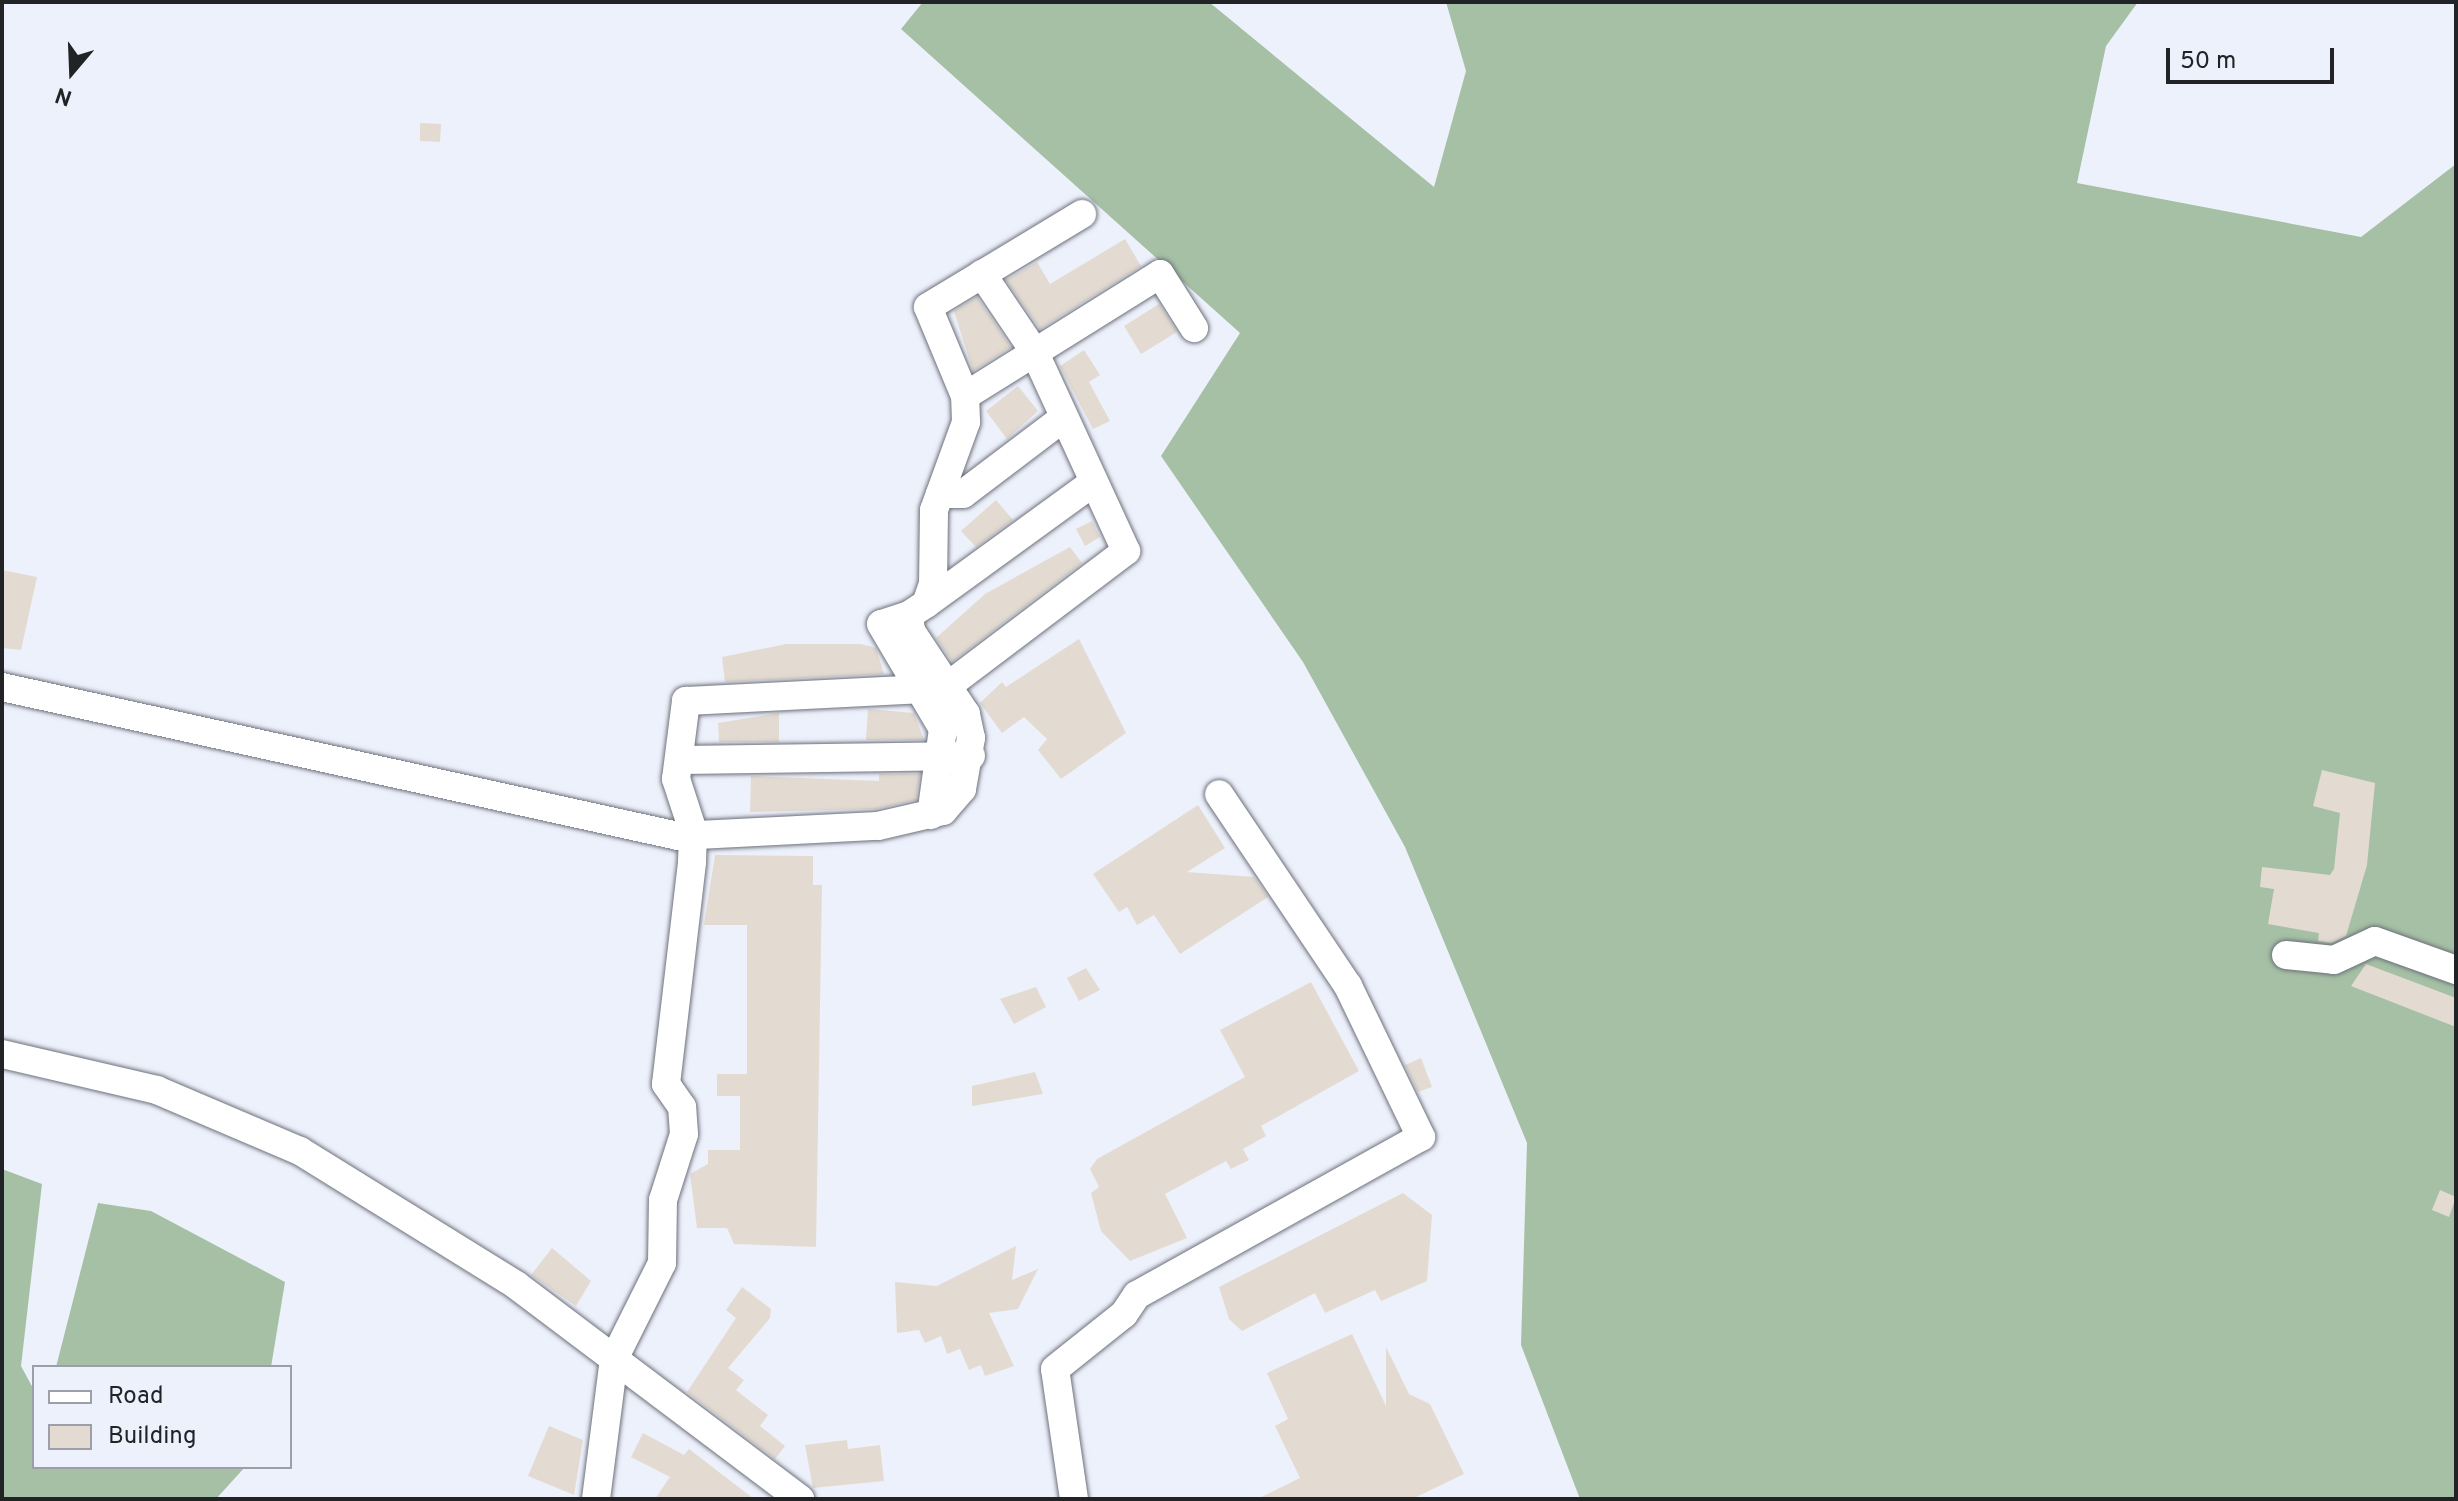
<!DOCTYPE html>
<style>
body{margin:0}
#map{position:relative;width:2458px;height:1501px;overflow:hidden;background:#edf1fc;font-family:Overpass,sans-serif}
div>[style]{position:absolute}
.forest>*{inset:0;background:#a5c0a5}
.building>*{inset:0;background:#e3dbd2}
.roads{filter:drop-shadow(0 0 2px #6d717a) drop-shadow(0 0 2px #6d717a)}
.minor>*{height:28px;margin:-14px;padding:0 14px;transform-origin:14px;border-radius:14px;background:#fff}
span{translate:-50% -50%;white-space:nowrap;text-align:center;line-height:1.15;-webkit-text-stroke:6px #edf1fc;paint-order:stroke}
.frame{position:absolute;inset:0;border:4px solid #222327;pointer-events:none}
.legend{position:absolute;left:32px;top:1365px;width:260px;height:104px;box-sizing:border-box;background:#edf1fc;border:2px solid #9c9fa7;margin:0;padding:10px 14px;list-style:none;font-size:24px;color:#222327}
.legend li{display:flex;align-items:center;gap:16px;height:40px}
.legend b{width:40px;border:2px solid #9c9fa7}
.north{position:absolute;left:32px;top:32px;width:80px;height:80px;-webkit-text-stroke:6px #edf1fc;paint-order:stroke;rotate:199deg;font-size:22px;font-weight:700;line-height:32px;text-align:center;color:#222327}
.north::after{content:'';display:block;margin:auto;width:28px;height:36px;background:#222327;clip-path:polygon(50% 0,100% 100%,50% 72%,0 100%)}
.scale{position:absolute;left:2166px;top:48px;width:168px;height:36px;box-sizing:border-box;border:4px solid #222327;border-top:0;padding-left:10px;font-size:24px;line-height:28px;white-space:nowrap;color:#222327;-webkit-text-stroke:6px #edf1fc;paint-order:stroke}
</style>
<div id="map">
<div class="forest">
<i style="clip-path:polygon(923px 2px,1209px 2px,1434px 187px,1466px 71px,1446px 2px,2138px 2px,2106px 46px,2077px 183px,2361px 237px,2456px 164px,2456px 1499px,1580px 1499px,1521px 1345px,1527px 1143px,1405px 847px,1303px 662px,1161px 456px,1240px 333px,901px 29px)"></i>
<i style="clip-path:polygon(2px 1169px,42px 1184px,21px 1366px,34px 1390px,34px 1467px,245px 1467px,216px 1499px,2px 1499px)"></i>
<i style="clip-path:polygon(98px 1203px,151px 1211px,285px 1282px,271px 1367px,56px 1367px)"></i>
</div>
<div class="building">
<i style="clip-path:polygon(420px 123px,441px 124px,440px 142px,420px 141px)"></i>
<i style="clip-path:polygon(1125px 239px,1141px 266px,1040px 329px,1006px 280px,1037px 262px,1050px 284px)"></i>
<i style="clip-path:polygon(977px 297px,1011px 347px,973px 371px,954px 311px)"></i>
<i style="clip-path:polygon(1159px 304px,1177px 332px,1141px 354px,1124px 326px)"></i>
<i style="clip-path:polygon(1084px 350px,1100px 375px,1089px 382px,1110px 421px,1093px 429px,1060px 366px)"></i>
<i style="clip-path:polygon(1018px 386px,1038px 411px,1007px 439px,986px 411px)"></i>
<i style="clip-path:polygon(996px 500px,1013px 520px,976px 547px,961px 531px)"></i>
<i style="clip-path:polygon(1092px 521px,1100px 537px,1085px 546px,1076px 529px)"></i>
<i style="clip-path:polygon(1070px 547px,1082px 563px,952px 662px,936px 638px,985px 594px)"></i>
<i style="clip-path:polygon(2px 570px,37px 577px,21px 650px,2px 648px)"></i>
<i style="clip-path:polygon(1079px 639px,1126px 733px,1061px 779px,1038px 750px,1047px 739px,1024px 717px,1002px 733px,980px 703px,1002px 682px,1006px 687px)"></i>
<i style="clip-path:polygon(786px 644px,861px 644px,876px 648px,884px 674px,725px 682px,722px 657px)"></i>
<i style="clip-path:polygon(868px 709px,914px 713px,924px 740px,866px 740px)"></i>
<i style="clip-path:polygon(779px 713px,779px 742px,719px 742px,718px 723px)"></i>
<i style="clip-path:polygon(2322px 770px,2375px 783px,2367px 865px,2346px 936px,2331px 943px,2318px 941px,2319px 933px,2268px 924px,2274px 889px,2260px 887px,2262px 867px,2330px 875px,2334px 869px,2340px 813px,2313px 806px)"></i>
<i style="clip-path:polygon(879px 774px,920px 774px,916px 800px,876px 809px,750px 812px,751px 776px,879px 781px)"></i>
<i style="clip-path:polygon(1198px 805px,1225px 848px,1187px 872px,1254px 877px,1268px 897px,1180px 954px,1154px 915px,1137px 925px,1127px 907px,1119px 912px,1093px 874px)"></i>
<i style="clip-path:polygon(715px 855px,813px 856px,813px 885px,822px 885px,816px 1247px,734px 1244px,727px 1228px,697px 1228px,690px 1174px,708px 1164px,708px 1150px,740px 1150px,740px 1096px,717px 1096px,717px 1074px,747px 1074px,747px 925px,704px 925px)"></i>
<i style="clip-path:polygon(2366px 964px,2456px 998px,2456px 1027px,2351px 986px)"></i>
<i style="clip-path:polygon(1086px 968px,1100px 990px,1079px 1001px,1067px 978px)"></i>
<i style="clip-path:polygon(1311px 982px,1359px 1071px,1261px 1126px,1266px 1136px,1243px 1149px,1249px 1160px,1231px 1169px,1226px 1161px,1165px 1194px,1187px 1238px,1130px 1261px,1101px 1231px,1091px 1193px,1099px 1187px,1090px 1169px,1097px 1159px,1245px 1077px,1220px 1030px)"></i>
<i style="clip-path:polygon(1036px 987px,1046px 1007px,1014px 1024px,1000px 999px)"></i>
<i style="clip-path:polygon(1421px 1058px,1432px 1087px,1418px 1092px,1405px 1065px)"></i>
<i style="clip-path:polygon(1035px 1072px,1043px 1094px,972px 1106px,972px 1086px)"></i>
<i style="clip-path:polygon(2440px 1190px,2456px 1197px,2449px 1217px,2432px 1210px)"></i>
<i style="clip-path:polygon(1403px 1193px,1432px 1215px,1427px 1281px,1381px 1301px,1375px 1290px,1325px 1313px,1315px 1293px,1242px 1331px,1229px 1319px,1219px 1287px)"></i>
<i style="clip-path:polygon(1016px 1246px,1012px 1280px,1038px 1269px,1018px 1309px,989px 1313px,1014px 1366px,985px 1376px,981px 1365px,969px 1370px,960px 1349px,947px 1354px,941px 1336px,925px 1343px,919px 1330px,897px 1333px,895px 1282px,937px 1286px)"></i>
<i style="clip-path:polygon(552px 1248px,591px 1281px,576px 1306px,531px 1275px)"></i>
<i style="clip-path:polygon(742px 1287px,771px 1309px,770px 1318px,728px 1368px,744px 1380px,736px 1390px,768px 1415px,760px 1426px,785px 1446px,775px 1459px,687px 1392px,736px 1318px,726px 1310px)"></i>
<i style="clip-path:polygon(1352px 1334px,1386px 1406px,1386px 1347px,1409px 1394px,1430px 1404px,1464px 1474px,1412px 1499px,1257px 1499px,1300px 1478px,1275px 1426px,1288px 1419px,1267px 1373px)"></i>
<i style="clip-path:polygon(549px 1426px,583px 1440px,574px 1495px,528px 1476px)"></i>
<i style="clip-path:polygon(643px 1433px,684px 1455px,689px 1449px,754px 1499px,655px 1499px,670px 1477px,631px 1457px)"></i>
<i style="clip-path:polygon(847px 1440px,848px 1449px,880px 1445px,884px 1481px,813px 1488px,805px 1445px)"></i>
</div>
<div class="roads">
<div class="minor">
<i style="left:965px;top:396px;width:230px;rotate:-32deg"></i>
<i style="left:1160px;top:274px;width:64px;rotate:57.8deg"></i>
<i style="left:940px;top:494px;width:23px"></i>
<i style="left:963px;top:494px;width:124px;rotate:-37.1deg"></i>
<i style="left:926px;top:604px;width:204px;rotate:-36deg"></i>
<i style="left:909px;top:615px;width:29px;rotate:162deg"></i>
<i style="left:881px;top:624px;width:122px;rotate:59.4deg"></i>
<i style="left:943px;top:729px;width:87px;rotate:97.9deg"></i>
<i style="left:2px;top:687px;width:692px;rotate:12.43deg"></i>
<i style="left:678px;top:836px;width:200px;rotate:-2.9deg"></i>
<i style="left:878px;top:826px;width:67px;rotate:-13deg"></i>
<i style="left:943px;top:811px;width:29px;rotate:-49deg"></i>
<i style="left:962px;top:789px;width:52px;rotate:-80deg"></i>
<i style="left:971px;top:738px;width:25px;rotate:-102deg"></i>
<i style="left:966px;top:714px;width:100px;rotate:-123.5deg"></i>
<i style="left:911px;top:631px;width:16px;rotate:-97deg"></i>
<i style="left:909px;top:615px;width:20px;rotate:-33deg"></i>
<i style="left:926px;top:604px;width:21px;rotate:-71deg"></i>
<i style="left:933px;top:584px;width:74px;rotate:-89.2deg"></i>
<i style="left:934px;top:510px;width:94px;rotate:-70deg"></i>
<i style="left:966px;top:422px;width:26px;rotate:-92deg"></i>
<i style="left:965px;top:396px;width:96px;rotate:-112.6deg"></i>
<i style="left:928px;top:307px;width:180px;rotate:-31.1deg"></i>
<i style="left:679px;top:760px;width:292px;rotate:-0.8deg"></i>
<i style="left:2286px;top:955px;width:48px;rotate:5.9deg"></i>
<i style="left:2334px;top:960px;width:45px;rotate:-24.9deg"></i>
<i style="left:2375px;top:941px;width:86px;rotate:19.7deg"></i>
<i style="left:2px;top:1054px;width:159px;rotate:13.1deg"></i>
<i style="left:157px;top:1090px;width:155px;rotate:23.1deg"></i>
<i style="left:300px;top:1151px;width:254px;rotate:31.8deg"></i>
<i style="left:516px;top:1285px;width:356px;rotate:37deg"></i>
<i style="left:596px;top:1499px;width:141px;rotate:-82.7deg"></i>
<i style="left:614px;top:1359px;width:107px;rotate:-63.4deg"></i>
<i style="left:662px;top:1263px;width:63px;rotate:-89.1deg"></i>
<i style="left:663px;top:1200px;width:69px;rotate:-72.3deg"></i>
<i style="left:684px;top:1134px;width:27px;rotate:-94deg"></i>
<i style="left:682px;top:1107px;width:28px;rotate:-125deg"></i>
<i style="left:666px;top:1084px;width:224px;rotate:-83.3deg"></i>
<i style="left:692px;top:862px;width:31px;rotate:-88deg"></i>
<i style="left:693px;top:831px;width:55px;rotate:-108.1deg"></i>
<i style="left:676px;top:779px;width:79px;rotate:-82.7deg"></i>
<i style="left:686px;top:701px;width:259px;rotate:-2.9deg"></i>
<i style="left:945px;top:688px;width:227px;rotate:-37.1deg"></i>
<i style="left:1126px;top:551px;width:220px;rotate:-114.7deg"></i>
<i style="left:1034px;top:351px;width:93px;rotate:-124deg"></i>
<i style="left:1074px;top:1499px;width:131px;rotate:-98.3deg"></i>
<i style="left:1055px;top:1369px;width:88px;rotate:-38.6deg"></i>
<i style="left:1124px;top:1314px;width:23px;rotate:-56deg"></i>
<i style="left:1137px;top:1295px;width:325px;rotate:-29.1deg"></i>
<i style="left:1421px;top:1137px;width:168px;rotate:-115.8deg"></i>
<i style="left:1348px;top:986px;width:231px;rotate:-123.9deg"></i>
</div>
</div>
<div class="frame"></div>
<ul class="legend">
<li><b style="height:10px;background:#fff"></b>Road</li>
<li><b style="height:22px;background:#e3dbd2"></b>Building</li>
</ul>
<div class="north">N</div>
<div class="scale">50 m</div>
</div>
